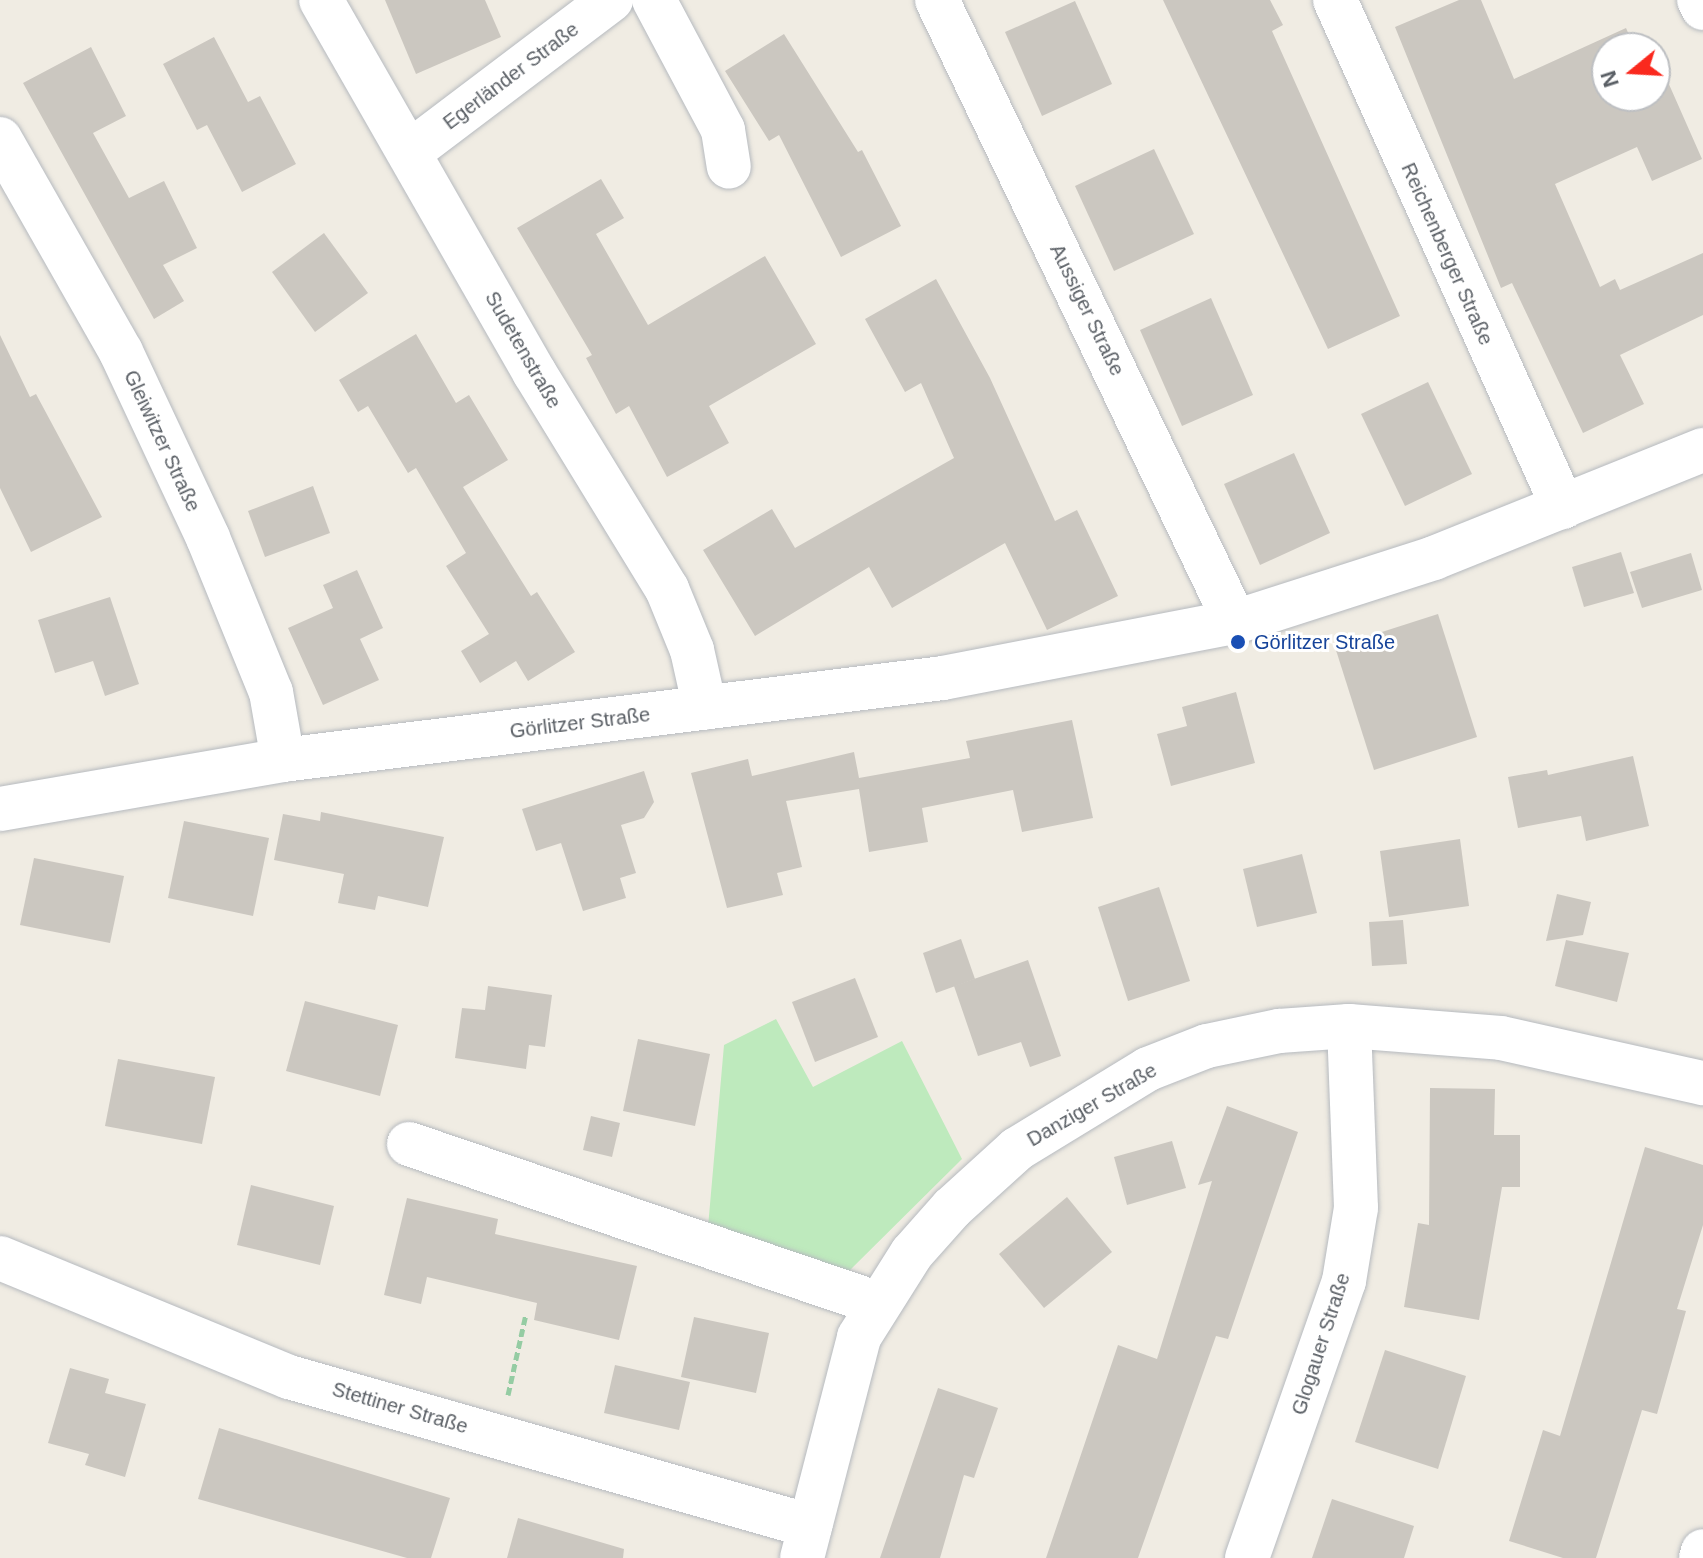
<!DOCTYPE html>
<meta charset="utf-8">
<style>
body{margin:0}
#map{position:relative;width:1703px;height:1558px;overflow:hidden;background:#f0ece3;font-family:Arial,sans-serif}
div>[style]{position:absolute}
.green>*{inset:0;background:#beeabd}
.building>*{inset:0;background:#cbc7c0}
.path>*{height:5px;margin-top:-2.5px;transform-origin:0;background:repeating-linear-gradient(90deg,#95cca3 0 8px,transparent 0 12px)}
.roads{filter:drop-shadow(0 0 2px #b6babf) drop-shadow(0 0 2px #b6babf)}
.minor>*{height:44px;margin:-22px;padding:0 22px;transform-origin:22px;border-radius:22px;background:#fff}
.dots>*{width:22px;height:22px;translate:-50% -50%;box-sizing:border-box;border:4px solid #fff;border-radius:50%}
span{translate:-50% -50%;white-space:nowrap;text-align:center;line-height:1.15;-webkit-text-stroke:6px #fff;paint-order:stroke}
.street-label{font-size:20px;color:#5b6066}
.transit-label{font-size:20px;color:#164399}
.left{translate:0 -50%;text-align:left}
.north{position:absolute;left:1591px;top:32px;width:80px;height:80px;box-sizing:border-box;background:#fff;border:2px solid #bdbfc2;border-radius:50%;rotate:252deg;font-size:22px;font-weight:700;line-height:32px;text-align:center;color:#5b6066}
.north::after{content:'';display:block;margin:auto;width:28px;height:36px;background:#fa291e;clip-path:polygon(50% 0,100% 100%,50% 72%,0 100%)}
</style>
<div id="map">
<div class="green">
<i style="clip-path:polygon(776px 1019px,813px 1087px,902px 1041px,962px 1159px,848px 1272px,708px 1227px,724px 1045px)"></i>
</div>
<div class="building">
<i style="clip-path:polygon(385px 0,485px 0,501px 37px,416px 74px)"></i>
<i style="clip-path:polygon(1163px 0,1270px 0,1283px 25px,1272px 31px,1400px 316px,1328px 349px)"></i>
<i style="clip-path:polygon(1459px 0,1481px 0,1514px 79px,1626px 28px,1635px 48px,1607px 48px,1607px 96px,1655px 96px,1655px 77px,1664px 73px,1702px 159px,1652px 181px,1637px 147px,1555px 184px,1600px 287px,1615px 279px,1620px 290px,1703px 253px,1703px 315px,1620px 355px,1644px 404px,1583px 433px,1512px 283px,1501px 288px,1395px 27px)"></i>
<i style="clip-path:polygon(1075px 1px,1112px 84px,1042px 116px,1005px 32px)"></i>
<i style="clip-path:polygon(784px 34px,858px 152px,862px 150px,901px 226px,841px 257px,779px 135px,769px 141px,725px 71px)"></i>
<i style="clip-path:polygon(214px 37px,248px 102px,260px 96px,296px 164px,242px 192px,207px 125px,197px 130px,163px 64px)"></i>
<i style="clip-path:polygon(91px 47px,126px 116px,93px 133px,129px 198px,164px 181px,197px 248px,163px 265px,184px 301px,154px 319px,23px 83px)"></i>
<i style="clip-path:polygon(1154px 149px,1194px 234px,1114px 271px,1075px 186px)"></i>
<i style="clip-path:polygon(601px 179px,624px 218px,596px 234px,648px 325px,765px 256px,816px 344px,709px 406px,729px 443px,667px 477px,629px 406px,616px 414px,586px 358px,592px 355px,517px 228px)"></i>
<i style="clip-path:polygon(324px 233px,368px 293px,315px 332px,272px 272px)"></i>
<i style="clip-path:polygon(936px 279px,990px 378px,1055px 521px,1077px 510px,1118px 596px,1047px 630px,1005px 543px,892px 608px,869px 567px,755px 636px,703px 550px,772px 509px,795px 548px,954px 458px,921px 383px,905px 392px,865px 319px)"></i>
<i style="clip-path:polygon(1211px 298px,1253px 395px,1182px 426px,1140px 330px)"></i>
<i style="clip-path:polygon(416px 334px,456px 403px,469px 395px,508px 460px,463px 487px,531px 596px,537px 592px,575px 652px,528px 681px,516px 661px,480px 683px,461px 651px,489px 634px,446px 566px,466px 553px,416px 468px,408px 473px,368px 406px,358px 412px,339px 380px)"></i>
<i style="clip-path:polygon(0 335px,30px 397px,36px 394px,102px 517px,31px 552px,0 488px)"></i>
<i style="clip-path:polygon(1428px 382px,1472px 474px,1405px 506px,1361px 414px)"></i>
<i style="clip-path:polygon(1294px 453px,1330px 533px,1260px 565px,1224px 484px)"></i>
<i style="clip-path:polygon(313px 486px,330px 533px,265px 557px,248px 511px)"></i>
<i style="clip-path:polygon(1621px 552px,1634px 593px,1584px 607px,1572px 567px)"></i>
<i style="clip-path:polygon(1691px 553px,1702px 590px,1642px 608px,1630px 572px)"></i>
<i style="clip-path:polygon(357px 570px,383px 628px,360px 639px,379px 680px,323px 705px,288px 628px,333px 608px,323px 585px)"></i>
<i style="clip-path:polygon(110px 597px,139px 684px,105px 696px,93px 661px,55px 673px,38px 620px)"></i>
<i style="clip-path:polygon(1438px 614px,1477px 737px,1374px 770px,1335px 647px)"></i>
<i style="clip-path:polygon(1236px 692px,1255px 763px,1171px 786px,1157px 734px,1187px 726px,1182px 707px)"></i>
<i style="clip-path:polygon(1072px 720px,1093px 818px,1022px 832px,1013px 790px,922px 808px,928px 842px,869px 852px,859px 789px,786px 801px,802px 867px,777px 873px,783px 895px,727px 908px,691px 773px,748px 759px,752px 776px,854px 752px,859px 778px,970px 758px,966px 741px)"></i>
<i style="clip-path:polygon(1633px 756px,1649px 826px,1586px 841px,1581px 816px,1518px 828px,1508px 777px,1547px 770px,1548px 775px)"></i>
<i style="clip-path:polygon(644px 771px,654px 802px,644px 818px,621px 825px,636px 873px,620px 878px,626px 898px,583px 911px,561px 843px,536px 851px,522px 809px)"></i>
<i style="clip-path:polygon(321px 812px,444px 837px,428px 907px,378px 896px,375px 910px,338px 903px,344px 874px,274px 860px,283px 814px,320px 821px)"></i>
<i style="clip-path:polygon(184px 821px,269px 838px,253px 916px,168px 898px)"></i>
<i style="clip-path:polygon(1460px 839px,1469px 906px,1389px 917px,1380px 851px)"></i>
<i style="clip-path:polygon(1302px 854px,1317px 913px,1257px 927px,1243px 869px)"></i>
<i style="clip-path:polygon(34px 858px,124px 876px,110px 943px,20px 925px)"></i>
<i style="clip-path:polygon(1159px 887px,1190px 981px,1128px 1001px,1098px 907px)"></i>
<i style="clip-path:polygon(1557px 894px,1591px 902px,1583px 935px,1546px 941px)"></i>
<i style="clip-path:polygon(1403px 920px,1407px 964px,1372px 966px,1369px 922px)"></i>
<i style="clip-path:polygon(961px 939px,975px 979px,936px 993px,923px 953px)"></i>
<i style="clip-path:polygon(1566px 940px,1629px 953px,1617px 1002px,1555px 986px)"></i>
<i style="clip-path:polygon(1028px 960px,1061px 1056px,1030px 1067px,1021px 1042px,978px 1056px,954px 986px)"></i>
<i style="clip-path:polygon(855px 978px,878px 1037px,815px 1062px,792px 1002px)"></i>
<i style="clip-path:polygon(488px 986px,552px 995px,545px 1047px,529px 1045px,526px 1069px,455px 1058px,462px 1008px,485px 1010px)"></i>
<i style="clip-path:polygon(305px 1001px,398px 1025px,380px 1096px,286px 1071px)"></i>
<i style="clip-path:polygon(638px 1039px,710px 1054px,695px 1126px,623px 1111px)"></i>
<i style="clip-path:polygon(118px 1059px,215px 1077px,202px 1144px,105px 1126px)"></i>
<i style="clip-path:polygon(1430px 1088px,1495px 1089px,1494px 1135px,1520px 1135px,1520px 1187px,1502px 1187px,1479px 1320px,1404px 1307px,1418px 1223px,1429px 1225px)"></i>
<i style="clip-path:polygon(1227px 1106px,1298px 1132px,1228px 1339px,1216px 1336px,1138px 1558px,1046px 1558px,1118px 1345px,1157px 1359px,1212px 1181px,1198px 1185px)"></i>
<i style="clip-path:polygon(591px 1116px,620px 1123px,612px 1157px,583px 1150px)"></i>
<i style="clip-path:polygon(1172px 1141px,1186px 1188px,1127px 1205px,1114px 1157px)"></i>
<i style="clip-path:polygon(1645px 1147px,1703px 1165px,1703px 1225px,1677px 1309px,1686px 1311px,1657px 1414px,1642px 1410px,1596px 1558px,1563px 1558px,1509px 1541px,1543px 1430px,1560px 1436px)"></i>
<i style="clip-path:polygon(251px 1185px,334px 1206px,320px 1265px,237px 1245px)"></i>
<i style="clip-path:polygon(1067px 1197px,1112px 1252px,1044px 1308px,999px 1254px)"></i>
<i style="clip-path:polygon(407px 1198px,498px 1219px,495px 1234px,637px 1266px,619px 1340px,534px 1320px,537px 1303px,427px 1277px,421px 1304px,384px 1295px)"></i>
<i style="clip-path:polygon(694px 1317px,769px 1333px,756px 1393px,681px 1377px)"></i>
<i style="clip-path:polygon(1385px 1350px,1466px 1376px,1438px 1469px,1355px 1442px)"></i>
<i style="clip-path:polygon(615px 1365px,690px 1382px,679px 1430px,604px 1413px)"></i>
<i style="clip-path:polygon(70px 1368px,109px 1379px,105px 1393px,146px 1404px,125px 1477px,85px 1465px,89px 1454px,48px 1443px)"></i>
<i style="clip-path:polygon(938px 1388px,998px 1408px,974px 1478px,964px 1475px,940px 1558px,880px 1558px)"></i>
<i style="clip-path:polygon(219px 1428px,450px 1498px,431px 1558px,407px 1558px,198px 1499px)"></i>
<i style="clip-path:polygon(1332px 1499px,1414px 1526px,1404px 1558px,1312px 1558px)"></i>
<i style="clip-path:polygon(518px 1518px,624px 1549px,623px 1558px,507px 1558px)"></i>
</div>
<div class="path">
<i style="left:508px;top:1395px;width:83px;rotate:-77.5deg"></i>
</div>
<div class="roads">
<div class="minor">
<i style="left:321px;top:0;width:429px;rotate:60.2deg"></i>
<i style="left:534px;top:372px;width:255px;rotate:58.5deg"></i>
<i style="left:667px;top:589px;width:66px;rotate:67.7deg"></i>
<i style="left:692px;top:650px;width:59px;rotate:77.4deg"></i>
<i style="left:654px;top:0;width:147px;rotate:62deg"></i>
<i style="left:723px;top:130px;width:37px;rotate:81deg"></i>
<i style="left:937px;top:0;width:690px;rotate:64.4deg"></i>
<i style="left:1335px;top:0;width:556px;rotate:65.79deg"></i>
<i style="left:1699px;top:0;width:9px;rotate:63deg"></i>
<i style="left:0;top:139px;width:245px;rotate:60.4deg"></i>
<i style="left:121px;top:352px;width:205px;rotate:64.9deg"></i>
<i style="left:208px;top:538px;width:166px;rotate:67.8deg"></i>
<i style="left:271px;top:692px;width:69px;rotate:80deg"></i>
<i style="left:411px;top:151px;width:251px;rotate:-37.1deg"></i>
<i style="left:0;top:809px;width:287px;rotate:-9.8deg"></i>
<i style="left:283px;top:760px;width:665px;rotate:-7.08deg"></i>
<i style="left:943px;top:678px;width:297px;rotate:-10.9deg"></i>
<i style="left:1235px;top:622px;width:209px;rotate:-17.8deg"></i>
<i style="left:1434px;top:558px;width:290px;rotate:-21.9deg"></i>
<i style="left:409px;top:1144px;width:494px;rotate:18.8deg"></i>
<i style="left:0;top:1258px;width:313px;rotate:22.4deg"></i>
<i style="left:289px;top:1377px;width:542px;rotate:15.96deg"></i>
<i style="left:802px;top:1558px;width:228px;rotate:-75.5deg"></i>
<i style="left:859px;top:1337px;width:99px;rotate:-57.8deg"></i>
<i style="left:912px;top:1253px;width:60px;rotate:-48.4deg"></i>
<i style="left:952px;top:1208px;width:88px;rotate:-42.2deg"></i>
<i style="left:1017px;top:1149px;width:153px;rotate:-31.4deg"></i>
<i style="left:1148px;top:1069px;width:63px;rotate:-21.3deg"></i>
<i style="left:1207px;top:1046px;width:74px;rotate:-11.8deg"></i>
<i style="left:1279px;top:1031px;width:70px;rotate:-4.1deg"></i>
<i style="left:1349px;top:1026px;width:152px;rotate:4.5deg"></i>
<i style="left:1501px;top:1038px;width:207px;rotate:12.6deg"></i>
<i style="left:1247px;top:1558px;width:293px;rotate:-70.7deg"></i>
<i style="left:1344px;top:1281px;width:74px;rotate:-80.7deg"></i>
<i style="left:1356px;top:1208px;width:182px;rotate:-92.2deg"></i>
<i style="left:1701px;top:1558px;width:7px;rotate:-74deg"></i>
</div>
</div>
<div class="dots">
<i style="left:1238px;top:642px;background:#1a4fb4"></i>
</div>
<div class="street-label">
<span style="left:511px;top:76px;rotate:-37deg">Egerländer Straße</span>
<span style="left:1447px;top:254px;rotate:66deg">Reichenberger Straße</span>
<span style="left:1087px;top:310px;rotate:64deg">Aussiger Straße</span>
<span style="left:523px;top:350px;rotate:60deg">Sudetenstraße</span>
<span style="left:162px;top:441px;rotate:65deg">Gleiwitzer Straße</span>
<span style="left:580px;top:723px;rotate:-7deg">Görlitzer Straße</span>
<span style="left:1092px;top:1105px;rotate:-30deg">Danziger Straße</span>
<span style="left:1321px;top:1344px;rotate:-72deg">Glogauer Straße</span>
<span style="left:400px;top:1408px;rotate:16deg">Stettiner Straße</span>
</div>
<div class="transit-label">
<span class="left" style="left:1254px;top:642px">Görlitzer Straße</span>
</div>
<div class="north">N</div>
</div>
